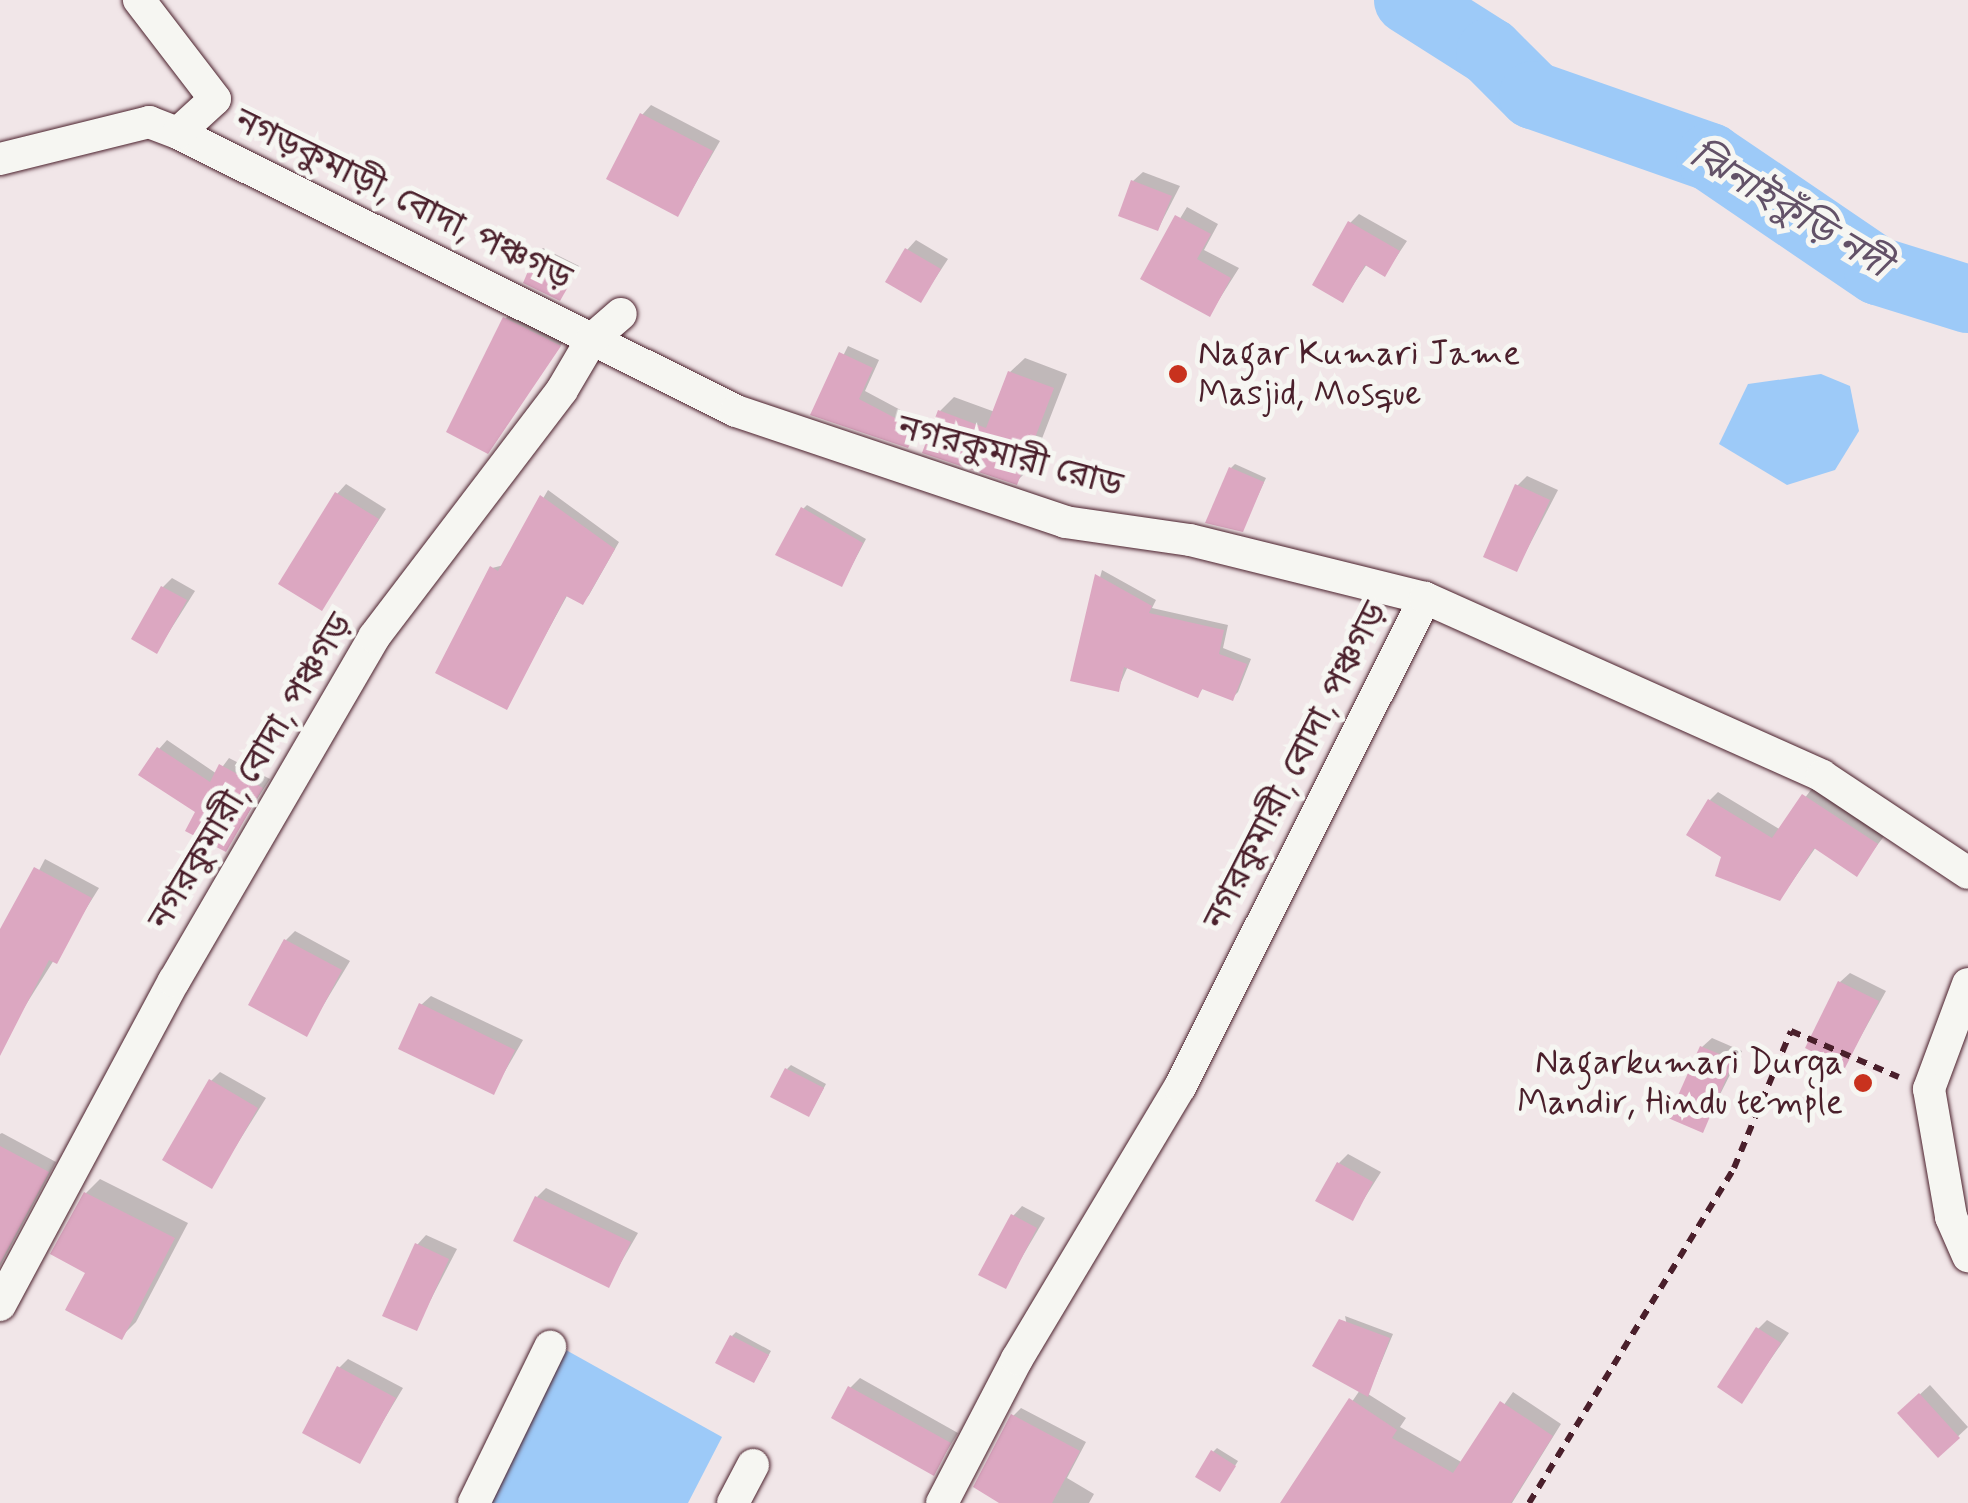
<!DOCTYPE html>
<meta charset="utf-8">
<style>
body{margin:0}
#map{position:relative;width:1968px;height:1503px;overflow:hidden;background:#f1e6e8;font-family:Mynerve,"Noto Sans Bengali",sans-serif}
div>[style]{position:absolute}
.water>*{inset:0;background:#9dcaf8}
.shadow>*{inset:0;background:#0003}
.river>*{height:68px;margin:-34px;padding:0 34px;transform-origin:34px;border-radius:34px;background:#9dcaf8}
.building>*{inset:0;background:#dca7c1}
.path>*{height:6px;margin-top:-3px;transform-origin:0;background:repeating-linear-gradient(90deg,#4a1f2b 0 10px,transparent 0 18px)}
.roads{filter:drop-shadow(0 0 2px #4a1f2b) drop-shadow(0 0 2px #4a1f2b)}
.street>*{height:32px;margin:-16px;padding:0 16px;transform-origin:16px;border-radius:16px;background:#f6f6f2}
.dots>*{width:28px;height:28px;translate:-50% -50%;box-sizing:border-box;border:5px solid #f6f6f2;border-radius:50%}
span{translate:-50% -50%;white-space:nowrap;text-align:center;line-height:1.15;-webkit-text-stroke:10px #f6f6f2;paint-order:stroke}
.street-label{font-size:35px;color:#4a1f2b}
.poi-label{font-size:35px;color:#4a1f2b}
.left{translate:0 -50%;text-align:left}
.right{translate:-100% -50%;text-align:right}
.water-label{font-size:38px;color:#635268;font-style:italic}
</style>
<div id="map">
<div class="water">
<i style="clip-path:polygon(1821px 374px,1850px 386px,1859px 431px,1835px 470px,1787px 485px,1719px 444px,1748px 384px)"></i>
<i style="clip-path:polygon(566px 1350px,722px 1437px,688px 1503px,490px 1503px)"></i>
</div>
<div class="shadow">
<i style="clip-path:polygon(651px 105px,720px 141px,678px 214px,642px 115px)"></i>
<i style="clip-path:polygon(1143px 172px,1180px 186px,1158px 229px,1133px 181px)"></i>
<i style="clip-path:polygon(1187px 207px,1218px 224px,1204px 250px,1239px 268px,1210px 314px,1144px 278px)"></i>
<i style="clip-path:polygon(1359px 214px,1407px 241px,1385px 274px,1367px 264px,1343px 300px,1350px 223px)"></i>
<i style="clip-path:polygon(916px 240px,948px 259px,921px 300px,907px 250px)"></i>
<i style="clip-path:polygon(543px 248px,579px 266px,560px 298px,539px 252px)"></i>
<i style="clip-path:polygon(509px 315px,563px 342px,492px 447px,505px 319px)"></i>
<i style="clip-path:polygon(848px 346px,879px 360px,865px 391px,923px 422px,908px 445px,814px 414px)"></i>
<i style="clip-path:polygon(1025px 358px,1067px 374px,1031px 467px,1016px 482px,940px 411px,954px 397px,995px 412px,1010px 372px)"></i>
<i style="clip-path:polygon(1235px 464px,1266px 478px,1242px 530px,1231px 468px)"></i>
<i style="clip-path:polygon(1527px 476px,1558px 490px,1517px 569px,1517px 486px)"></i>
<i style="clip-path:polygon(346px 484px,386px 509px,322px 608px,337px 494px)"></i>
<i style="clip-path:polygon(548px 490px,619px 542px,589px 595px,583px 602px,568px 594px,506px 707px,492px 568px,504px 565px)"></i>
<i style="clip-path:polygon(807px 505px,866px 539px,842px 584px,803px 509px)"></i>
<i style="clip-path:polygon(1102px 570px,1156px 600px,1152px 608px,1228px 625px,1223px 648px,1251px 659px,1238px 692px,1232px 698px,1204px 687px,1197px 696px,1128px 666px,1118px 689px,1073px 679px)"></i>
<i style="clip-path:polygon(172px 578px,195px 591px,157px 651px,163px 587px)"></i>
<i style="clip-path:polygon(167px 740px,217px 774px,229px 758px,270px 779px,225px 849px,159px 749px)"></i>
<i style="clip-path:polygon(1813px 787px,1885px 835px,1856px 873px,1816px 847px,1780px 899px,1724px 856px,1710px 800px,1718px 792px,1781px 830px)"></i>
<i style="clip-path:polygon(45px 859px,99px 888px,17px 1019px,0 1011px,0 945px)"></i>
<i style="clip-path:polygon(295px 931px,350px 961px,306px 1034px,286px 940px)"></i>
<i style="clip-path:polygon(1850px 973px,1886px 991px,1845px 1065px,1840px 982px)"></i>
<i style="clip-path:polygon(431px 996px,523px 1040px,493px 1092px,421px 1005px)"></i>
<i style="clip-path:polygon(1712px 1038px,1742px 1051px,1702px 1130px,1702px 1047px)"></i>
<i style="clip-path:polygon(791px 1065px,826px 1084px,812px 1110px,787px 1069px)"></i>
<i style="clip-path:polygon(220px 1072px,266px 1098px,211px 1186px,211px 1081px)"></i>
<i style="clip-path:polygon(2px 1133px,56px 1162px,0 1266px,0 1134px)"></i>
<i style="clip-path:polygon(1348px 1154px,1381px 1172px,1352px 1218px,1339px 1163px)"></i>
<i style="clip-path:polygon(100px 1179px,188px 1223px,136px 1322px,121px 1337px,88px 1272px,86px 1193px)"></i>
<i style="clip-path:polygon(546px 1188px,638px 1233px,608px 1285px,537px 1197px)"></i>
<i style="clip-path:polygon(1022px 1206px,1045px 1218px,1005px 1286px,1013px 1216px)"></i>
<i style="clip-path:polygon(426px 1235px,457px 1249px,416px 1328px,417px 1245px)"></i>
<i style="clip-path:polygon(1345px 1316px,1393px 1334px,1368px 1394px,1406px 1418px,1400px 1427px,1463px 1463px,1513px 1392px,1561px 1424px,1512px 1503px,1283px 1503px,1360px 1390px)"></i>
<i style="clip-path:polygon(1767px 1320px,1789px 1333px,1742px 1400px,1758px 1329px)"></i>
<i style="clip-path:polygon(736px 1332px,771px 1351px,757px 1376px,732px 1336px)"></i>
<i style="clip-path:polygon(348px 1359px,403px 1388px,359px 1461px,339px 1368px)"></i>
<i style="clip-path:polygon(860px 1378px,958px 1433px,933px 1473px,850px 1388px)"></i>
<i style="clip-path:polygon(1930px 1385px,1968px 1427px,1938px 1455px,1900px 1413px)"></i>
<i style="clip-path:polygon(1021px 1408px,1086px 1442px,1067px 1478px,1094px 1494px,1089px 1503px,1004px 1503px,1013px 1416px)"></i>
<i style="clip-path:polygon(1217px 1448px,1238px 1461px,1223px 1485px,1213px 1452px)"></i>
</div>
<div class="river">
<i style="left:1408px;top:0;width:97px;rotate:32.4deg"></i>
<i style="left:1490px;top:52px;width:61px;rotate:45deg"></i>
<i style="left:1533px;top:95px;width:188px;rotate:19.3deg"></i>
<i style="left:1710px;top:157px;width:203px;rotate:34.2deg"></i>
<i style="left:1878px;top:271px;width:94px;rotate:17.3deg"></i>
</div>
<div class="building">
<i style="clip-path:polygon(640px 113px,713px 151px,678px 217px,606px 179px)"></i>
<i style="clip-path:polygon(1131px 180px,1172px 196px,1158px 231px,1118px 216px)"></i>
<i style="clip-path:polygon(1175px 215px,1211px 234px,1197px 259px,1231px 278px,1210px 317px,1140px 279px)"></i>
<i style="clip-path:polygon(1348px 221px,1400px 251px,1385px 277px,1365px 265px,1343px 303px,1312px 285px)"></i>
<i style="clip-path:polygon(905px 248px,941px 269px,921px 303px,885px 282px)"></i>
<i style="clip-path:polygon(537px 250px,577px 271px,560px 301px,523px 283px)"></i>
<i style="clip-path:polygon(503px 317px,561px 346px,488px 454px,446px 432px)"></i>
<i style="clip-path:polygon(839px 352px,873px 368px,859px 399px,918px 430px,908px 448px,810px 415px)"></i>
<i style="clip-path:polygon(1008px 371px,1054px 388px,1017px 485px,922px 453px,938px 410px,986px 428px)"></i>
<i style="clip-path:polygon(1229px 467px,1264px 482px,1243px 532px,1205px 523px)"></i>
<i style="clip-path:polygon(1515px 484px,1550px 500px,1517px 572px,1483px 557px)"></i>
<i style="clip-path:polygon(335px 492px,379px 519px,322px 611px,278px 584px)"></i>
<i style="clip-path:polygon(540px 495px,615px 549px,583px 605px,566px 596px,507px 710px,435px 673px,490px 566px,498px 571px)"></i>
<i style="clip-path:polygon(801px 507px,863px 543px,842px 587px,775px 555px)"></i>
<i style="clip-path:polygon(1095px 574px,1152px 606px,1149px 613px,1224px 630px,1219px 654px,1247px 664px,1233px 701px,1202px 689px,1198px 698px,1124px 667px,1119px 692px,1070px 681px)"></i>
<i style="clip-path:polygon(161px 586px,187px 600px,157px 654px,131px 639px)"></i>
<i style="clip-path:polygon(157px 747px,210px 782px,219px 764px,263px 788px,226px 852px,185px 831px,195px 812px,138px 775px)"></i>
<i style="clip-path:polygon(1802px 794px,1878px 844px,1857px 877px,1814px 848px,1780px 901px,1715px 876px,1721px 857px,1686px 835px,1708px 799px,1772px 838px)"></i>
<i style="clip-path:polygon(34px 867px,92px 898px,57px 964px,49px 960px,0 1056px,0 929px)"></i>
<i style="clip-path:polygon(284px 939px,342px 970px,307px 1037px,248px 1005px)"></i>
<i style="clip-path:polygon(1838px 981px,1879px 1001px,1845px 1068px,1805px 1048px)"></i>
<i style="clip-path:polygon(419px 1003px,515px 1050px,494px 1095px,398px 1049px)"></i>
<i style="clip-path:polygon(1700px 1046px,1734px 1060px,1703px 1133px,1668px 1118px)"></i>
<i style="clip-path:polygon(785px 1068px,824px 1088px,809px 1117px,770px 1097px)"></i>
<i style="clip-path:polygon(209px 1079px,258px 1108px,212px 1189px,162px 1160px)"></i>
<i style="clip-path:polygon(0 1146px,49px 1172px,0 1263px)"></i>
<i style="clip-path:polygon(1337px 1162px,1373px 1182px,1353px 1221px,1315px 1201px)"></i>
<i style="clip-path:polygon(84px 1192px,175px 1238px,122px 1340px,65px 1310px,85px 1273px,50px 1254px)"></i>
<i style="clip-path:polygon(535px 1196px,631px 1242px,609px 1288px,513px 1241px)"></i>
<i style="clip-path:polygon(1011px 1214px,1037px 1228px,1006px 1289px,978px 1275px)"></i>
<i style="clip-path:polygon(415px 1243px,449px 1259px,417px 1331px,382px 1316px)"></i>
<i style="clip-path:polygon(1339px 1319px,1390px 1338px,1368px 1397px,1312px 1366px)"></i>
<i style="clip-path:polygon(1756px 1327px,1781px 1343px,1742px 1404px,1717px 1387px)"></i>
<i style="clip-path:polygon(730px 1335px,769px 1355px,754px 1383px,715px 1363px)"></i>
<i style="clip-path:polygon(337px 1366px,396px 1398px,360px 1464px,302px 1433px)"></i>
<i style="clip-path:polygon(848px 1386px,951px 1443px,934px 1476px,831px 1418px)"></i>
<i style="clip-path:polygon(1919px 1393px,1960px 1438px,1938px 1458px,1897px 1413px)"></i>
<i style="clip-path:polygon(1349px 1398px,1397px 1430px,1392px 1438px,1453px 1473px,1500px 1401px,1553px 1436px,1511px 1503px,1280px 1503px)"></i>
<i style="clip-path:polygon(1011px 1414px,1080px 1451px,1052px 1503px,999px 1503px,973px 1487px)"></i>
<i style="clip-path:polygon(1211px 1450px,1236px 1466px,1220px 1492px,1195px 1477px)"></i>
</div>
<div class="path">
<i style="left:1529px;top:1503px;width:393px;rotate:-58.5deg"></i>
<i style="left:1734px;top:1168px;width:148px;rotate:-67.4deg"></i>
<i style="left:1791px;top:1031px;width:117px;rotate:23.1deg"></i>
</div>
<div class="roads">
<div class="street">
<i style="left:178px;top:133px;width:623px;rotate:26.48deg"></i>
<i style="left:736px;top:411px;width:347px;rotate:18.6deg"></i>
<i style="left:1065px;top:522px;width:126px;rotate:8.2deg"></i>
<i style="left:1190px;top:540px;width:242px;rotate:13.9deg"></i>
<i style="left:0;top:159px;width:154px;rotate:-13.9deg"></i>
<i style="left:149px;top:122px;width:31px;rotate:21deg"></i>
<i style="left:178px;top:133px;width:50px;rotate:-42.6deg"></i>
<i style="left:215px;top:99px;width:125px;rotate:-127.5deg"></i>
<i style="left:1968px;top:984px;width:112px;rotate:110.4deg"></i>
<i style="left:1929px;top:1089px;width:130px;rotate:80.2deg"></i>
<i style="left:1951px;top:1217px;width:43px;rotate:66.4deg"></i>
<i style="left:0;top:1305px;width:368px;rotate:-61.8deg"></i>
<i style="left:174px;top:981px;width:398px;rotate:-59.8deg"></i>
<i style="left:374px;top:637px;width:310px;rotate:-52.7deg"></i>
<i style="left:562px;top:390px;width:59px;rotate:-59.5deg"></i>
<i style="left:592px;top:339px;width:38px;rotate:-41deg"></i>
<i style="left:474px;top:1503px;width:174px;rotate:-64deg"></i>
<i style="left:733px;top:1503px;width:43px;rotate:-62.2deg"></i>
<i style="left:942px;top:1503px;width:162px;rotate:-62.5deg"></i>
<i style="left:1017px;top:1359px;width:317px;rotate:-59.1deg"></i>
<i style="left:1180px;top:1087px;width:547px;rotate:-63.39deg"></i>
<i style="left:1425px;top:598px;width:435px;rotate:24.1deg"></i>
<i style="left:1822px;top:776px;width:175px;rotate:33.6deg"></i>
</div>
</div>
<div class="dots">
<i style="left:1178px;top:374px;background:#c8321e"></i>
<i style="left:1863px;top:1083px;background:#c8321e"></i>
</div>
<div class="street-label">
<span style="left:403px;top:200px;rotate:26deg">নগড়কুমাড়ী, বোদা, পঞ্চগড়</span>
<span style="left:1010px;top:457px;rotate:15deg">নগরকুমারী রোড</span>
<span style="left:1296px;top:766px;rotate:-63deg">নগরকুমারী, বোদা, পঞ্চগড়</span>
<span style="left:251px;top:772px;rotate:-59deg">নগরকুমারী, বোদা, পঞ্চগড়</span>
</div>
<div class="poi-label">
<span class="left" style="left:1198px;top:374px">Nagar Kumari Jame<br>Masjid, Mosque</span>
<span class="right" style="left:1843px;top:1083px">Nagarkumari Durga<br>Mandir, Hindu temple</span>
</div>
<div class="water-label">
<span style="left:1789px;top:211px;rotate:31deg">ঝিনাইকুঁড়ি নদী</span>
</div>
</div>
